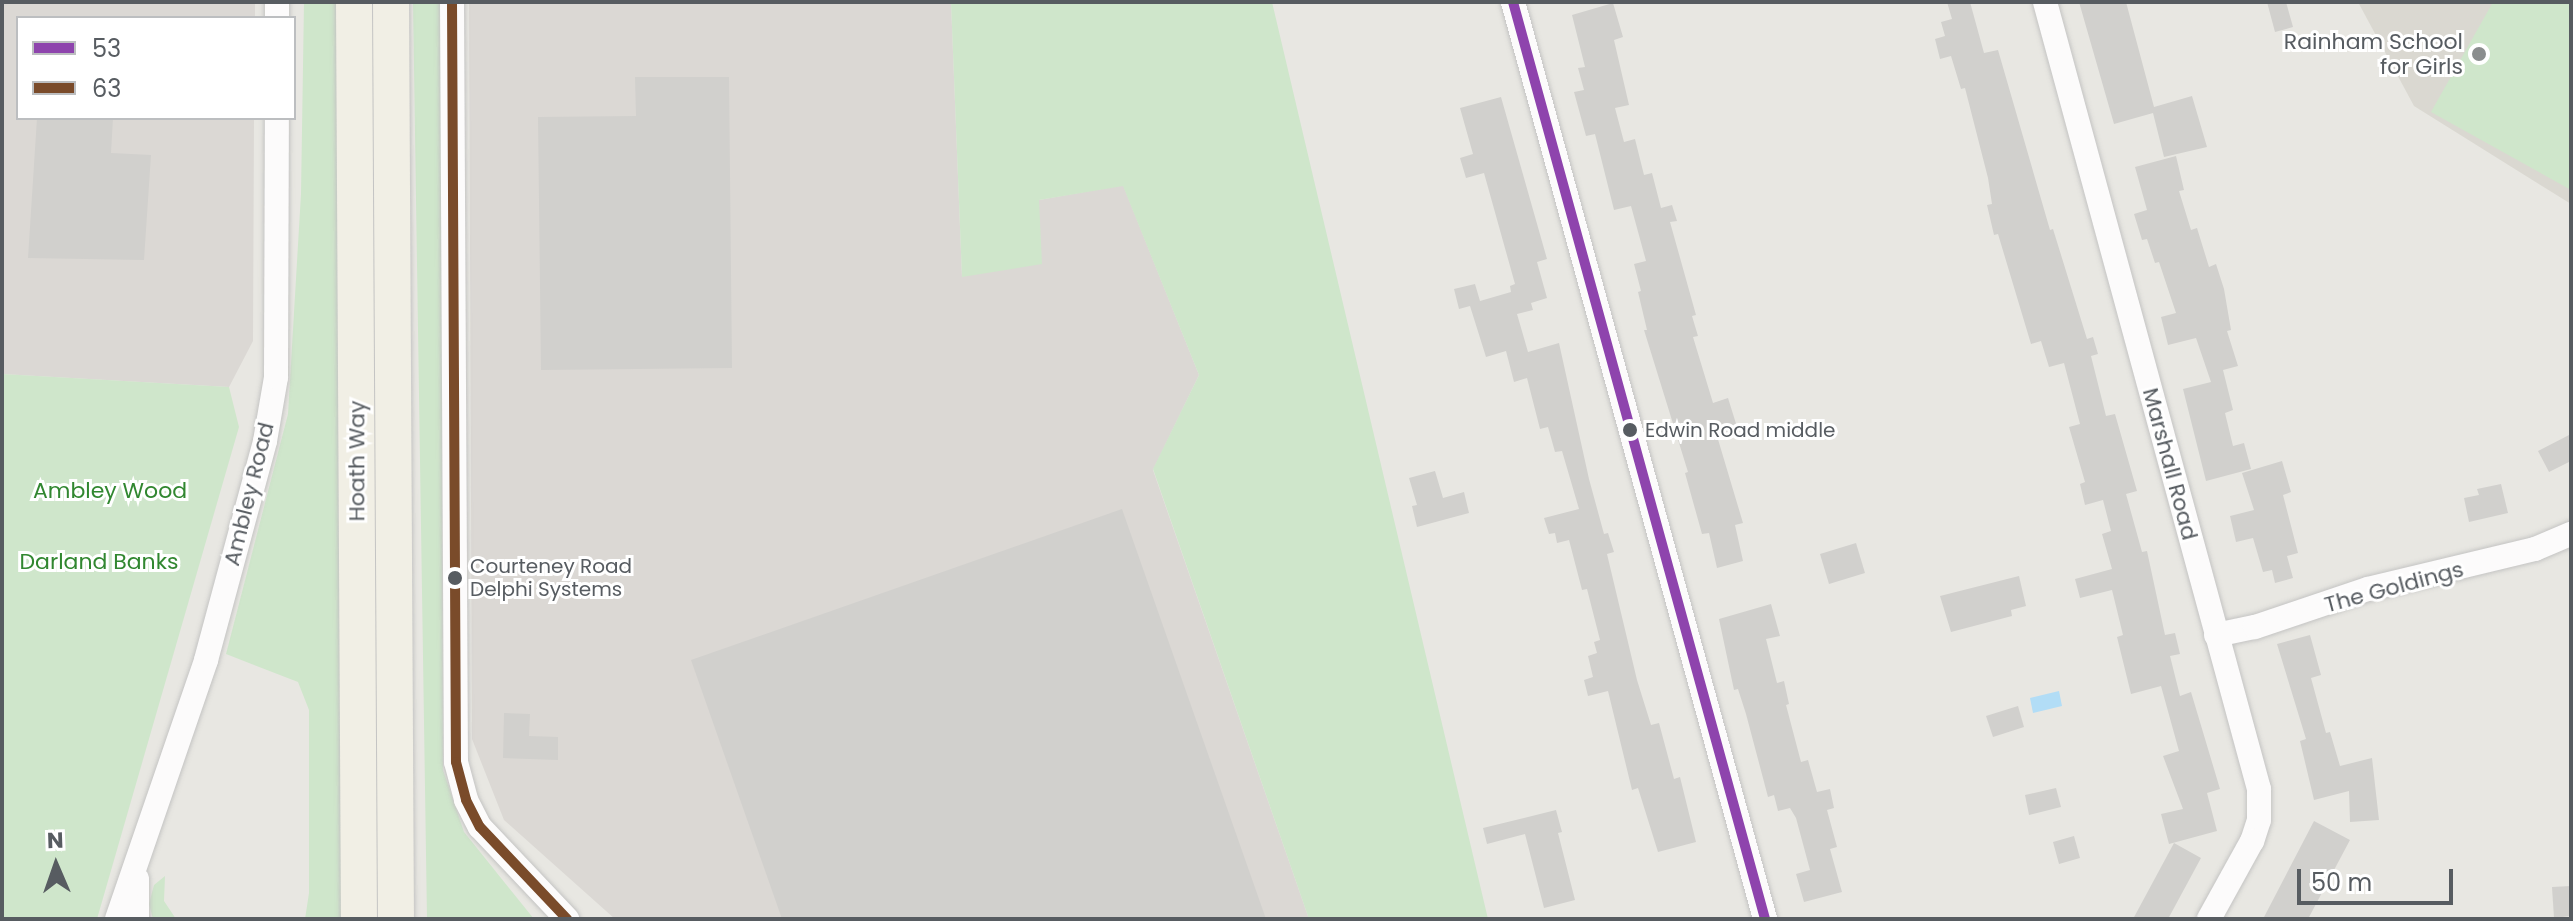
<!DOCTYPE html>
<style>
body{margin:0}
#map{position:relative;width:2573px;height:921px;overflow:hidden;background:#e8e7e2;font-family:Poppins,sans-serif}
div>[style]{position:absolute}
.industrial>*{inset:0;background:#dbd8d4}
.education>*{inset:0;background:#dad8d1}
.green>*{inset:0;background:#cfe6cb}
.water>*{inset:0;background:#b2ddf6}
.building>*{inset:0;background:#d1d0cd}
.roads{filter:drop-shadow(0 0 2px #c4c4c3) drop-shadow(0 0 2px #c4c4c3)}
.street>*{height:24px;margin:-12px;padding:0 12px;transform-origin:12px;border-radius:12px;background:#fcfbfb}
.primary>*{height:36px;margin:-18px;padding:0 18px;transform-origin:18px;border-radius:18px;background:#f1efe5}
.bus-1>*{height:10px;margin:-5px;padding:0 5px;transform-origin:5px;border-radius:5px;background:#8e44ad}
.bus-2>*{height:10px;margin:-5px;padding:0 5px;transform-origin:5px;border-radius:5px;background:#7a4b2a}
.dots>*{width:22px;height:22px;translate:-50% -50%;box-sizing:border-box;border:4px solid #fff;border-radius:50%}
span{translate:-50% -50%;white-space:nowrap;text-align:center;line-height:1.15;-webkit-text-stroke:6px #fff;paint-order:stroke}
.bus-label{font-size:20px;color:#575c61}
.left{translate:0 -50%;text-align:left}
.poi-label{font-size:22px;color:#575c61}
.right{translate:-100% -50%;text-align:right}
.street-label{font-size:22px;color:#575c61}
.park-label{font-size:22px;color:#318730}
.frame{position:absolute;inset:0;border:4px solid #575c61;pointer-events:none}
.legend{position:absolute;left:16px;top:16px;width:280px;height:104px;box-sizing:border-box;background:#fff;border:2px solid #bcbec0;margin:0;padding:10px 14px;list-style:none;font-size:24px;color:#575c61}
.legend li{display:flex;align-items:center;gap:16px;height:40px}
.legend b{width:40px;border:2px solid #bcbec0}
.north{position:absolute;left:16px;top:825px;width:80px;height:80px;-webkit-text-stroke:6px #fff;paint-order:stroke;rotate:358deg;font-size:22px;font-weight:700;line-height:32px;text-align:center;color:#575c61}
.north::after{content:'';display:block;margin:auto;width:28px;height:36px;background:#575c61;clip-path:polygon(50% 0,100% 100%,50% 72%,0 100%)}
.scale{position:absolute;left:2297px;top:869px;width:156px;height:36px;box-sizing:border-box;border:4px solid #575c61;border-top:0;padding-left:10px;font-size:24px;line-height:28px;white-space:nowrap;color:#575c61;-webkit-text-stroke:6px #fff;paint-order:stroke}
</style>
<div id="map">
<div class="industrial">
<i style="clip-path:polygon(2px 2px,255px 2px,255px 18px,18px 18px,18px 118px,254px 118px,253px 341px,229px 387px,2px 374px)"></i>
<i style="clip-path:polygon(469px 2px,951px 2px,962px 277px,1039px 200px,1123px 185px,1199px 375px,1153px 470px,1309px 919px,615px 919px,504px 820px,472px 739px)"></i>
</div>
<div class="education">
<i style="clip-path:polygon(2358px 2px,2571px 2px,2571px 204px,2414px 106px)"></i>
</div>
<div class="green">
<i style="clip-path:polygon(304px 2px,341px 2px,346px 919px,305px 919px,309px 893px,309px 710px,298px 682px,226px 654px,288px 414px,301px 194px)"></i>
<i style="clip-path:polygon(413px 2px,441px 2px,443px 770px,464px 832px,534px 919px,427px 919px)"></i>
<i style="clip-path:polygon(951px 2px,1272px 2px,1488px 919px,1309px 919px,1153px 469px,1199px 375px,1123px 186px,1039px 200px,1042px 264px,962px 277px)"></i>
<i style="clip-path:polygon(2493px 2px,2571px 2px,2571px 190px,2431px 112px)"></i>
<i style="clip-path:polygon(2px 374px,229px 387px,239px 427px,97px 919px,2px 919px)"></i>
<i style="clip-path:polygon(165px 876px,164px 901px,176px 919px,153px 919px,149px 904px,154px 885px)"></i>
</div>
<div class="water">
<i style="clip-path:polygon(2059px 691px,2062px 706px,2033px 713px,2030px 698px)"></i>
</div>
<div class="building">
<i style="clip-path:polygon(1947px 2px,1970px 2px,1984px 53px,1998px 50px,2050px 230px,2053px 229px,2087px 339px,2093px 337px,2098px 354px,2091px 356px,2106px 416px,2115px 414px,2137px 491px,2126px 494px,2142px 552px,2147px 551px,2165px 635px,2175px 633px,2180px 654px,2170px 656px,2180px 696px,2191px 692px,2220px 789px,2207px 793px,2217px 831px,2169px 844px,2161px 814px,2183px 809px,2163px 756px,2179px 751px,2161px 686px,2131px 694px,2117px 637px,2123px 635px,2112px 590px,2080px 598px,2075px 579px,2112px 569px,2102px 534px,2111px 531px,2103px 500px,2085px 505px,2080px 484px,2085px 482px,2069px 427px,2080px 424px,2064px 363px,2049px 367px,2041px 341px,2031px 344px,1998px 234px,1994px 235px,1987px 205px,1992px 204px,1988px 178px,1965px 88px,1961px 89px,1951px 56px,1940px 59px,1935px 39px,1945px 36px,1941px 22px,1952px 19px)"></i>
<i style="clip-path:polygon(2079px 2px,2126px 2px,2154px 107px,2192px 96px,2207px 147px,2164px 157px,2153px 113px,2114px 124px)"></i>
<i style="clip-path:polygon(2267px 2px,2286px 2px,2293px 27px,2275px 32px)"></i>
<i style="clip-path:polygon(1613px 3px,1623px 37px,1614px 40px,1629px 105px,1615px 108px,1624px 142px,1635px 139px,1644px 175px,1652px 173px,1661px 208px,1672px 205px,1677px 221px,1670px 222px,1696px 315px,1692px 316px,1698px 336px,1693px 337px,1713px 403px,1728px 398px,1738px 430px,1717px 436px,1743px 523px,1735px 525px,1743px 561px,1717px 568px,1709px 533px,1702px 534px,1685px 473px,1688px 472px,1644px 330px,1647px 330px,1638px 292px,1641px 291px,1634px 264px,1646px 261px,1631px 206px,1614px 210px,1595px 134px,1586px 136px,1574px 92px,1584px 90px,1578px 68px,1585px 67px,1572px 15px)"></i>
<i style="clip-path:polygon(635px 77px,729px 77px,732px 368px,541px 370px,538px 117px,636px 116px)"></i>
<i style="clip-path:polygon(1501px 97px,1547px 259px,1537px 262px,1547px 298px,1531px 303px,1533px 310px,1517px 314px,1528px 352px,1559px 343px,1589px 479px,1604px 534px,1608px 533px,1614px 552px,1607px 554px,1637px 680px,1651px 725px,1659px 723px,1674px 779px,1680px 777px,1696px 842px,1658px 852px,1638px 788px,1632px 790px,1608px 691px,1588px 696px,1584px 680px,1593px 677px,1588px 656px,1597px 653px,1594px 642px,1600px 640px,1587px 589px,1582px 590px,1569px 540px,1557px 543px,1555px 533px,1549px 534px,1544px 518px,1579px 509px,1562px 451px,1555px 452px,1548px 427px,1540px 429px,1527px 378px,1514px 382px,1506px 351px,1486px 357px,1470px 306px,1459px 309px,1454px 289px,1475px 284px,1480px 301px,1511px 292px,1510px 286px,1515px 284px,1484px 173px,1466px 178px,1460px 158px,1473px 154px,1460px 108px)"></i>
<i style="clip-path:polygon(37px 118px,113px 118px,111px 153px,151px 155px,144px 260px,28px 258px)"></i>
<i style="clip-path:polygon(2176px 156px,2184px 190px,2179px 191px,2191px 230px,2197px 228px,2209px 267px,2216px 264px,2224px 289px,2231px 330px,2227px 331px,2238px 366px,2223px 370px,2233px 410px,2225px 413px,2233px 446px,2244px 443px,2251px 469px,2206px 481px,2183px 389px,2211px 382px,2196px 338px,2168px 345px,2161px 317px,2176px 313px,2159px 262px,2155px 263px,2147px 239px,2142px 240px,2134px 214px,2147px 210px,2135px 167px)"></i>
<i style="clip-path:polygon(2571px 434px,2571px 461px,2549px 472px,2538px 451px)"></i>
<i style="clip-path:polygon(2282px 461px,2291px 492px,2283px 495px,2298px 553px,2287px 556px,2293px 578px,2275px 583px,2272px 570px,2263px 572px,2253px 538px,2236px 542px,2230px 516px,2254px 510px,2242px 473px)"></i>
<i style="clip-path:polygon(1435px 471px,1443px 498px,1464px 492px,1469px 513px,1417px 527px,1412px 506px,1417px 505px,1409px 478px)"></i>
<i style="clip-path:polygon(2501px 484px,2508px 513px,2469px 522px,2464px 498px,2479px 495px,2477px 489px)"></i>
<i style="clip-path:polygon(1122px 509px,1266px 919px,782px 919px,691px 660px)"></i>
<i style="clip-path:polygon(1856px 543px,1865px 573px,1829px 584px,1820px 554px)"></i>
<i style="clip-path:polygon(2019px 576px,2026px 606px,2011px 610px,2012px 616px,1951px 632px,1940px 596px)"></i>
<i style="clip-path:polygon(1771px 604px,1780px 636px,1766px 639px,1777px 683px,1784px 681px,1789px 704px,1786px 705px,1801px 762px,1808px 760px,1817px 792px,1830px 789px,1834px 808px,1827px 810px,1837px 847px,1830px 849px,1842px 892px,1804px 902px,1796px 874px,1810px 870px,1796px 818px,1790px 808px,1778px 811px,1774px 795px,1768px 797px,1746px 714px,1738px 689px,1734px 690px,1719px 619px)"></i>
<i style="clip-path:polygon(2310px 635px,2321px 675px,2311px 678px,2326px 733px,2330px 732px,2340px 766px,2372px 758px,2379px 820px,2350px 822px,2349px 791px,2314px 800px,2300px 741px,2306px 739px,2277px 644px)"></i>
<i style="clip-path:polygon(2018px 706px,2024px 727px,1993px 737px,1986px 716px)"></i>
<i style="clip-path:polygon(504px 713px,530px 714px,529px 736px,558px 737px,558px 760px,503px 758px)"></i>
<i style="clip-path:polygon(2056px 788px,2061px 807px,2029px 815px,2025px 795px)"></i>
<i style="clip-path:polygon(1556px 810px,1562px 832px,1558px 833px,1575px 900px,1544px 908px,1525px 834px,1487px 844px,1483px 828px)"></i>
<i style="clip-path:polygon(2314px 821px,2350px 840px,2308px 919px,2263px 919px)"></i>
<i style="clip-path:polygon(2074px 836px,2080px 858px,2059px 864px,2053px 842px)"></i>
<i style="clip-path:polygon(2174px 843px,2201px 858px,2168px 919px,2133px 919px)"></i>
<i style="clip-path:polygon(2571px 886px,2571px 916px,2554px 918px,2552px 887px)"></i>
</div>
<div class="roads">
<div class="street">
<i style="left:452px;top:2px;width:760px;rotate:89.7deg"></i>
<i style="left:456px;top:762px;width:39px;rotate:75deg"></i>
<i style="left:466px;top:800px;width:30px;rotate:63deg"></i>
<i style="left:480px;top:827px;width:127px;rotate:46.6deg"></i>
<i style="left:1513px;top:2px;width:951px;rotate:74.63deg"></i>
<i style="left:2045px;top:2px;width:816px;rotate:74.79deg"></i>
<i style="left:2259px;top:789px;width:31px;rotate:90deg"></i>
<i style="left:2259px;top:820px;width:22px;rotate:108deg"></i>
<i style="left:2252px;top:841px;width:89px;rotate:118.9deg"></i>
<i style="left:277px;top:18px;width:16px;rotate:-90deg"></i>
<i style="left:2216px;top:635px;width:40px;rotate:-12deg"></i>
<i style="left:2255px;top:627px;width:119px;rotate:-18.6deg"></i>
<i style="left:2368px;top:589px;width:172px;rotate:-13.5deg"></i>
<i style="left:2535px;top:549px;width:39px;rotate:-23deg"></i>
<i style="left:137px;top:879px;width:40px;rotate:90deg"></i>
<i style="left:117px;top:919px;width:274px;rotate:-71deg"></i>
<i style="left:206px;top:660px;width:227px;rotate:-74.9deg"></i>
<i style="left:265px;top:441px;width:65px;rotate:-80.2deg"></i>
<i style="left:276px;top:377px;width:259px;rotate:-89.8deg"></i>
</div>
<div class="primary">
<i style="left:354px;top:2px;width:917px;rotate:89.69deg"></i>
<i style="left:391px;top:2px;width:917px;rotate:89.69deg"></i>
</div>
</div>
<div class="bus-1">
<i style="left:1513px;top:2px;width:951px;rotate:74.63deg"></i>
</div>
<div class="bus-2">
<i style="left:452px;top:2px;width:760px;rotate:89.7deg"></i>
<i style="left:456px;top:762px;width:39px;rotate:75deg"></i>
<i style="left:466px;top:800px;width:30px;rotate:63deg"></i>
<i style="left:480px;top:827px;width:127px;rotate:46.6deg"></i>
</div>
<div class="dots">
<i style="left:2479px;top:54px;background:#8a8d8e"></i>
<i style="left:1630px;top:430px;background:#575c61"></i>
<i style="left:455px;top:578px;background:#575c61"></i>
</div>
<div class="bus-label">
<span class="left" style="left:1645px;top:430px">Edwin Road middle</span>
<span class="left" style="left:470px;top:578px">Courteney Road<br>Delphi Systems</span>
</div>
<div class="poi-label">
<span class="right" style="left:2463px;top:54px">Rainham School<br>for Girls</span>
</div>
<div class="street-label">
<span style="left:357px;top:461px;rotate:-90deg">Hoath Way</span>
<span style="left:2170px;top:464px;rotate:75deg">Marshall Road</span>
<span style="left:249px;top:494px;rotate:-76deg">Ambley Road</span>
<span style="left:2394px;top:587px;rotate:-15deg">The Goldings</span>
</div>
<div class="park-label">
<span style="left:110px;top:491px">Ambley Wood</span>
<span style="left:99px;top:562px">Darland Banks</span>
</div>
<div class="frame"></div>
<ul class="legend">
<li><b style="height:10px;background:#8e44ad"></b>53</li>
<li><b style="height:10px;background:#7a4b2a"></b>63</li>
</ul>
<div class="north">N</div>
<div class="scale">50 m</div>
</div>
